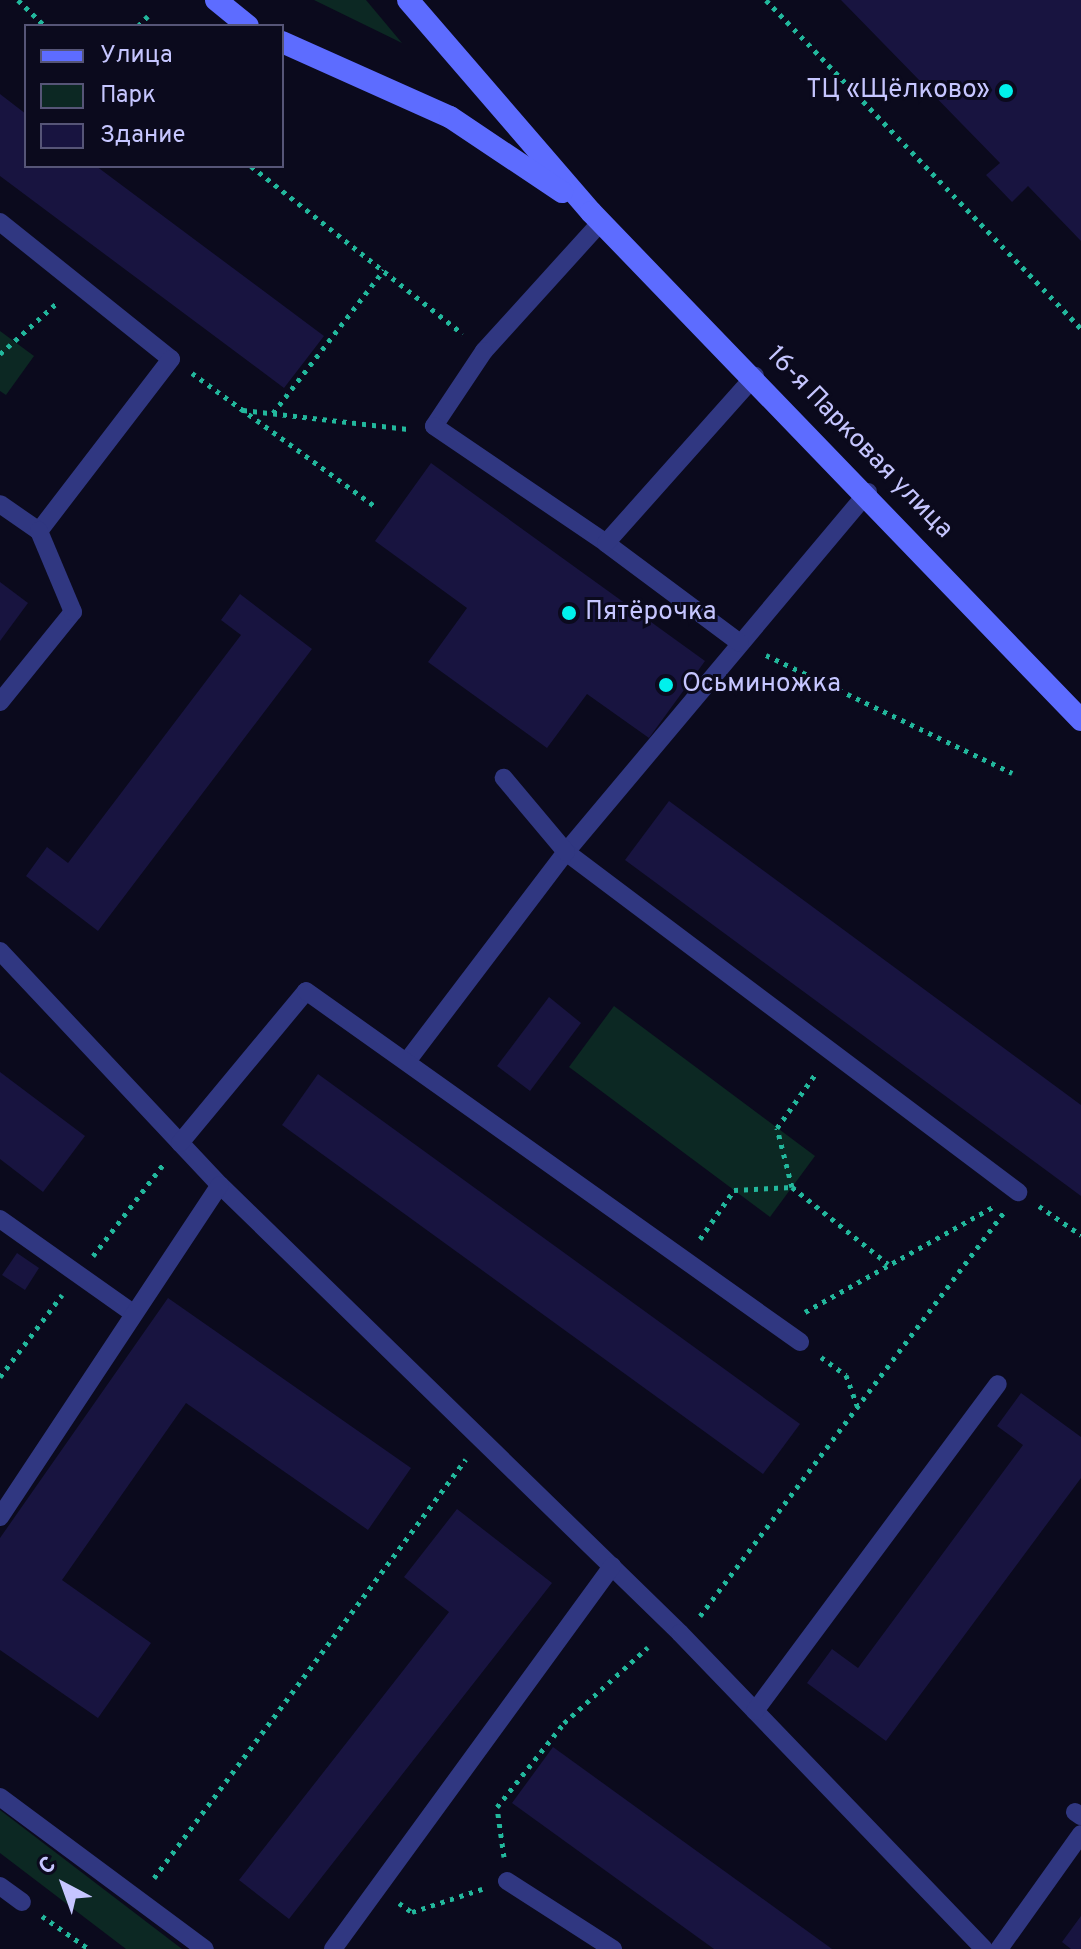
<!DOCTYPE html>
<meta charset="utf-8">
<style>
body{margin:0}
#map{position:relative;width:1081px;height:1949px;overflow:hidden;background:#0b0a1d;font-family:Overpass,sans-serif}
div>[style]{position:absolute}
.green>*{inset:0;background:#0c2823}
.building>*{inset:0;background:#181440}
.path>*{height:5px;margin-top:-2.5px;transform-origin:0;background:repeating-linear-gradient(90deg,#22b79c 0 4px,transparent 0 10px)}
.service>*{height:18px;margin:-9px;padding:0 9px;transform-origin:9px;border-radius:9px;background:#303781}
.secondary>*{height:22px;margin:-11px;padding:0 11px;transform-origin:11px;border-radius:11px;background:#5d6cff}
.dots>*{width:22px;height:22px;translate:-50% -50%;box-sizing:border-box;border:4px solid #0b0a1d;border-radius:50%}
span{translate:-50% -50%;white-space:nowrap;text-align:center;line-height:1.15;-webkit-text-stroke:6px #0b0a1d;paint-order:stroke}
.poi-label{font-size:26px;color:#c6c6ff}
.right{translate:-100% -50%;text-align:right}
.left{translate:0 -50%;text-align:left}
.street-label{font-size:26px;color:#c6c6ff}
.legend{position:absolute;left:24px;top:24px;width:260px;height:144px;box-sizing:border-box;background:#0b0a1d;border:2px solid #565577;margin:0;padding:10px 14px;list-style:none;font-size:24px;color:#c6c6ff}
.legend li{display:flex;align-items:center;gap:16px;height:40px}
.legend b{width:40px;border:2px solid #565577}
.north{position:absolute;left:24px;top:1845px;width:80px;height:80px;-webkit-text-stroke:6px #0b0a1d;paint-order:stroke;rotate:319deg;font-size:22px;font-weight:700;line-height:32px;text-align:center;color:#c6c6ff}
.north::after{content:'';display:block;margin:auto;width:28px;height:36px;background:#c6c6ff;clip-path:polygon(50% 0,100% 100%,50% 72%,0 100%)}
</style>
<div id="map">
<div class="green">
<i style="clip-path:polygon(314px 0,366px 0,402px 43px)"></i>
<i style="clip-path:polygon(0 331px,34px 356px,6px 395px,0 391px)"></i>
<i style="clip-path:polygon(614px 1006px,815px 1156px,770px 1217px,569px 1067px)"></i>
<i style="clip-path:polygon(0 1810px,182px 1949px,126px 1949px,0 1853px)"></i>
</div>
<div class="building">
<i style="clip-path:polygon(841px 0,1081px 0,1081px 241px,1028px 186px,1012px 202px,986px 175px,1000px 163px)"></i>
<i style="clip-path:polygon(0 94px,26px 114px,26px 166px,96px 166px,324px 336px,284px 388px,0 176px)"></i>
<i style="clip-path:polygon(431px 463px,705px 661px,649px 738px,587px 694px,547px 748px,428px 662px,467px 608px,375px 541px)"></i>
<i style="clip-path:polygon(0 582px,28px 603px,0 641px)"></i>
<i style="clip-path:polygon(240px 594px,312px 649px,98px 931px,26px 876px,47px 847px,68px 863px,241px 635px,221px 620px)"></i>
<i style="clip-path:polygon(669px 801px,1081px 1105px,1081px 1196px,625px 860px)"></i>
<i style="clip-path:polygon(549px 997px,581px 1023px,530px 1091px,497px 1066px)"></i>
<i style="clip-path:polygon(0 1072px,85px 1136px,43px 1192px,0 1159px)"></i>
<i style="clip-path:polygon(318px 1074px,800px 1424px,763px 1474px,282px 1125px)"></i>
<i style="clip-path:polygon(17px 1253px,39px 1268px,25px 1290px,2px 1275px)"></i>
<i style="clip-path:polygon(168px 1298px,411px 1468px,368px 1530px,186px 1403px,62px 1580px,151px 1643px,98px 1718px,0 1650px,0 1538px)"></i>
<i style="clip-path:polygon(1021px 1393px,1081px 1437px,1081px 1478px,886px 1741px,807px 1683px,832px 1649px,858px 1668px,1023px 1445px,997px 1426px)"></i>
<i style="clip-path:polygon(457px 1509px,552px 1583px,289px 1919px,239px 1880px,449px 1612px,404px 1577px)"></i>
<i style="clip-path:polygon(553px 1747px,832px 1949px,714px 1949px,512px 1803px)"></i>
<i style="clip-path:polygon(1081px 1916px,1081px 1949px,1071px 1949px,1062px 1942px)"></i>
</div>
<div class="path">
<i style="left:18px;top:0;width:37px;rotate:44deg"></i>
<i style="left:766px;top:0;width:455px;rotate:46.2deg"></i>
<i style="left:138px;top:26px;width:14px;rotate:-45deg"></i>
<i style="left:251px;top:166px;width:270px;rotate:38.4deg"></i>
<i style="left:0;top:354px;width:78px;rotate:-41.9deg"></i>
<i style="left:192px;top:373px;width:228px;rotate:36.1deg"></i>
<i style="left:243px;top:410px;width:166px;rotate:6.6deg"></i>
<i style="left:273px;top:413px;width:181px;rotate:-52.2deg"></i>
<i style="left:766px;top:655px;width:273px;rotate:25.6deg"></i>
<i style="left:792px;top:1187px;width:61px;rotate:-104.3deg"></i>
<i style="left:777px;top:1128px;width:69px;rotate:-54.5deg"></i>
<i style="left:1039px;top:1206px;width:51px;rotate:34.6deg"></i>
<i style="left:700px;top:1239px;width:60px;rotate:-55.2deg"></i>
<i style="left:734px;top:1190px;width:58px;rotate:-3deg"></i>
<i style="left:792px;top:1187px;width:123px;rotate:38.7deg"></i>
<i style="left:93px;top:1256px;width:118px;rotate:-52.5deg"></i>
<i style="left:805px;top:1312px;width:218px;rotate:-29.2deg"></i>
<i style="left:821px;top:1357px;width:31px;rotate:36deg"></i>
<i style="left:846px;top:1375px;width:32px;rotate:70deg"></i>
<i style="left:0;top:1377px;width:103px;rotate:-52.9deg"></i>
<i style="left:700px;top:1616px;width:506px;rotate:-53.04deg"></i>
<i style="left:504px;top:1857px;width:50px;rotate:-98deg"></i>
<i style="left:497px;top:1807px;width:107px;rotate:-51.4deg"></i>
<i style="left:564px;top:1723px;width:113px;rotate:-42.1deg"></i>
<i style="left:154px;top:1878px;width:522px;rotate:-53.33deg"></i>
<i style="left:399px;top:1903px;width:16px;rotate:35deg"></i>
<i style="left:412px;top:1912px;width:74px;rotate:-18.2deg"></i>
<i style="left:42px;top:1916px;width:57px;rotate:35.1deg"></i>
</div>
<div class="service">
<i style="left:0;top:222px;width:219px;rotate:38.7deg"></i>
<i style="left:171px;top:359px;width:217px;rotate:127.5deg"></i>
<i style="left:39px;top:531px;width:47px;rotate:-145.3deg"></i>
<i style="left:601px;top:222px;width:174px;rotate:132.2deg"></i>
<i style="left:484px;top:351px;width:90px;rotate:123.7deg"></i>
<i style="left:434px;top:426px;width:208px;rotate:34.2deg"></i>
<i style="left:868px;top:492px;width:470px;rotate:130deg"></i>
<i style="left:566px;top:852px;width:566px;rotate:36.95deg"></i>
<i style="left:740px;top:643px;width:167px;rotate:-143.3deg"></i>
<i style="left:606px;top:543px;width:224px;rotate:-48.3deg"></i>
<i style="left:0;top:702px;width:116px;rotate:-51deg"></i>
<i style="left:73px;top:612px;width:88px;rotate:-112.8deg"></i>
<i style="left:0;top:951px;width:321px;rotate:46.8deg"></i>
<i style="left:220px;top:1185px;width:642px;rotate:44.24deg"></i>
<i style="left:680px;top:1633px;width:438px;rotate:46.1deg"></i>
<i style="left:408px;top:1060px;width:261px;rotate:-52.8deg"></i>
<i style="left:566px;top:852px;width:97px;rotate:-130deg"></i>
<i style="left:180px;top:1143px;width:197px;rotate:-50.3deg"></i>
<i style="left:306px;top:991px;width:606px;rotate:35.39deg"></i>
<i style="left:0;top:1219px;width:163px;rotate:35.3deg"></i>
<i style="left:0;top:1517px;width:398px;rotate:-56.5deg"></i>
<i style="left:755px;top:1711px;width:407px;rotate:-53.4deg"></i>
<i style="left:0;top:1797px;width:255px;rotate:36.6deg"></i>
<i style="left:1075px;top:1812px;width:7px;rotate:34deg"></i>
<i style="left:507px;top:1881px;width:126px;rotate:32.7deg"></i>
<i style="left:0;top:1886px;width:27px;rotate:36deg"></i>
<i style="left:333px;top:1949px;width:474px;rotate:-53.9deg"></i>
<i style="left:999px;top:1949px;width:141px;rotate:-54.5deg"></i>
</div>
<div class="secondary">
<i style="left:216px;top:0;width:41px;rotate:39.1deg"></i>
<i style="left:408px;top:0;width:280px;rotate:49.2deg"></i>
<i style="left:591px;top:212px;width:706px;rotate:46.03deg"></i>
<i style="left:282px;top:42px;width:184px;rotate:24.1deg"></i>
<i style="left:450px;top:117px;width:135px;rotate:33.8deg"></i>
</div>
<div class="dots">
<i style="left:1006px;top:91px;background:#00f1ec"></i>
<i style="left:569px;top:613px;background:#00f1ec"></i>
<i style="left:666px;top:685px;background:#00f1ec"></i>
</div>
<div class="poi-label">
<span class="right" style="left:990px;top:91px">ТЦ «Щёлково»</span>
<span class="left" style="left:585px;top:613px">Пятёрочка</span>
<span class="left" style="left:682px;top:685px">Осьминожка</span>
</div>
<div class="street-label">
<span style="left:859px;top:443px;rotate:46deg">16-я Парковая улица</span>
</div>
<ul class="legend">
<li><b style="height:10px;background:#5d6cff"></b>Улица</li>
<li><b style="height:22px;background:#0c2823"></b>Парк</li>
<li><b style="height:22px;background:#181440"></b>Здание</li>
</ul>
<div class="north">С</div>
</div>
